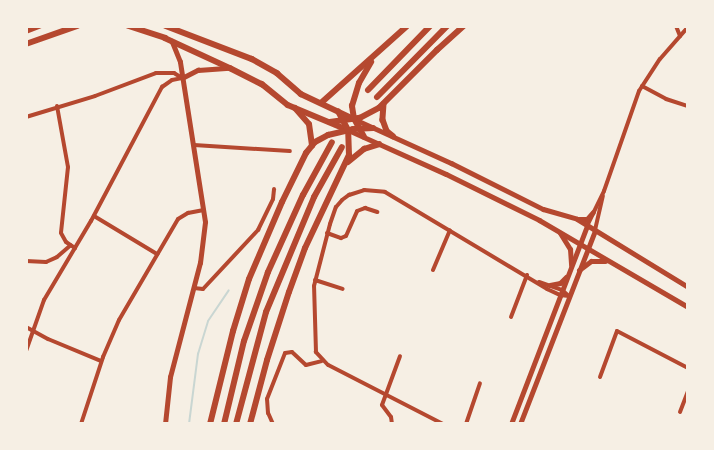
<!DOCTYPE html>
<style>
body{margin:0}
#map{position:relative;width:714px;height:450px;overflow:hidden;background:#f6efe4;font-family:"Asap Condensed",sans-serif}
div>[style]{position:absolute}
.stream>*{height:2px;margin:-1px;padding:0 1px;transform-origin:1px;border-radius:1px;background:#c9d6d2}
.minor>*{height:4px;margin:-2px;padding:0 2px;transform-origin:2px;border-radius:2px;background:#b5482f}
.tertiary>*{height:4.5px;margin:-2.25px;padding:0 2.25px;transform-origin:2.25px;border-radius:2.25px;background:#b5482f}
.secondary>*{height:5px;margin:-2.5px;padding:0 2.5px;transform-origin:2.5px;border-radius:2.5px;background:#b5482f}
.trunk>*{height:5.5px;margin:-2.75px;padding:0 2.75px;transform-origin:2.75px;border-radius:2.75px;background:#b5482f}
.motorway>*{height:6px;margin:-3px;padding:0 3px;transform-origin:3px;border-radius:3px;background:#b5482f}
span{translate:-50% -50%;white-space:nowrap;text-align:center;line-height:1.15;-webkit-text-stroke:4px #f6efe4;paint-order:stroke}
.frame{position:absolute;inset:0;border:28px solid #f6efe4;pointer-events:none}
</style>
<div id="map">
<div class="stream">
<i style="left:189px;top:424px;width:71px;rotate:-82.7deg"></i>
<i style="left:198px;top:354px;width:34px;rotate:-73deg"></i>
<i style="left:208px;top:321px;width:37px;rotate:-56deg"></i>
</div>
<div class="minor">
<i style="left:676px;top:26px;width:11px;rotate:68deg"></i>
<i style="left:642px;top:86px;width:27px;rotate:28deg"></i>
<i style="left:666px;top:99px;width:23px;rotate:18deg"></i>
<i style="left:57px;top:106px;width:62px;rotate:79.8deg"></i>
<i style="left:68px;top:167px;width:66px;rotate:96.1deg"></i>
<i style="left:61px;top:233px;width:10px;rotate:61deg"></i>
<i style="left:66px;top:242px;width:11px;rotate:34deg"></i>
<i style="left:26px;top:117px;width:72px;rotate:-16.9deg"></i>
<i style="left:95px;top:96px;width:65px;rotate:-20.7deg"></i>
<i style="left:156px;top:73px;width:18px"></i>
<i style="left:174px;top:73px;width:9px;rotate:32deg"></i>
<i style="left:194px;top:145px;width:96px;rotate:3.6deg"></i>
<i style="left:94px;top:216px;width:74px;rotate:31.1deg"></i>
<i style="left:587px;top:226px;width:39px;rotate:-64deg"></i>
<i style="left:604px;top:191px;width:106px;rotate:-70.7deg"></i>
<i style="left:639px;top:91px;width:38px;rotate:-57deg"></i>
<i style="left:660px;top:59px;width:43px;rotate:-48.8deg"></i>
<i style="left:595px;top:230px;width:35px;rotate:-77deg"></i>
<i style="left:327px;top:233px;width:15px;rotate:20deg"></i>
<i style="left:341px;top:238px;width:5px;rotate:-22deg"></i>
<i style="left:346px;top:236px;width:27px;rotate:-66deg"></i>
<i style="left:357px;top:211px;width:9px;rotate:-21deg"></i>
<i style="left:365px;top:208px;width:13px;rotate:18deg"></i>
<i style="left:26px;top:261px;width:20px;rotate:3deg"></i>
<i style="left:46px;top:262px;width:12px;rotate:-24deg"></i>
<i style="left:57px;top:257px;width:18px;rotate:-41deg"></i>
<i style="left:433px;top:270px;width:43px;rotate:-67deg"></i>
<i style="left:315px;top:280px;width:29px;rotate:18deg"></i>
<i style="left:539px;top:282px;width:24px;rotate:19deg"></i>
<i style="left:562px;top:290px;width:9px;rotate:41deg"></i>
<i style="left:194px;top:288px;width:9px;rotate:6deg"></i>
<i style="left:203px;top:289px;width:81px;rotate:-47deg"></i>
<i style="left:258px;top:230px;width:34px;rotate:-64deg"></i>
<i style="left:273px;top:199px;width:10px;rotate:-84deg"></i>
<i style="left:511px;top:317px;width:45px;rotate:-69.1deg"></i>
<i style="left:26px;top:327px;width:25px;rotate:29deg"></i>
<i style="left:48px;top:339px;width:57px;rotate:22.5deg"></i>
<i style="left:26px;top:351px;width:54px;rotate:-70.6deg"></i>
<i style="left:44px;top:300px;width:92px;rotate:-59.3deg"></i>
<i style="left:91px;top:221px;width:152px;rotate:-62.1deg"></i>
<i style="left:162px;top:87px;width:12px;rotate:-35deg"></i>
<i style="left:172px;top:80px;width:10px;rotate:-11deg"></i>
<i style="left:600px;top:377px;width:49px;rotate:-69.7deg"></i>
<i style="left:617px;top:331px;width:80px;rotate:27.5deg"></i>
<i style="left:680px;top:412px;width:22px;rotate:-69deg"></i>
<i style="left:81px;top:424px;width:71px;rotate:-71.8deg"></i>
<i style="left:103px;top:357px;width:40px;rotate:-66.6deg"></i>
<i style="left:119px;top:320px;width:117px;rotate:-59.7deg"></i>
<i style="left:178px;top:219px;width:12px;rotate:-31deg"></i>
<i style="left:188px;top:213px;width:16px;rotate:-11deg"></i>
<i style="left:273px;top:424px;width:12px;rotate:-114deg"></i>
<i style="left:268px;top:413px;width:14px;rotate:-94deg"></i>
<i style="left:267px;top:399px;width:49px;rotate:-68.6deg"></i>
<i style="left:285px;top:353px;width:7px;rotate:-8deg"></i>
<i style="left:292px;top:352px;width:19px;rotate:43deg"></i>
<i style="left:306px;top:365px;width:16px;rotate:-14deg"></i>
<i style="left:392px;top:424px;width:7px;rotate:-98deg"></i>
<i style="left:391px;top:417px;width:15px;rotate:-127deg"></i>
<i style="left:382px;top:405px;width:52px;rotate:-69.8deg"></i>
<i style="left:443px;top:424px;width:129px;rotate:-152.8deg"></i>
<i style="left:328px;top:365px;width:18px;rotate:-133deg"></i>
<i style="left:316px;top:352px;width:66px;rotate:-91.7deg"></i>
<i style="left:314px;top:286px;width:64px;rotate:-75.5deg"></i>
<i style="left:330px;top:224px;width:18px;rotate:-71deg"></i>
<i style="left:336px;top:207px;width:9px;rotate:-49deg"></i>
<i style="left:342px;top:200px;width:9px;rotate:-36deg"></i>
<i style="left:349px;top:195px;width:16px;rotate:-18deg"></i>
<i style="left:364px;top:190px;width:21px;rotate:5deg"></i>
<i style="left:385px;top:192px;width:189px;rotate:30.9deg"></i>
<i style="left:547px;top:289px;width:14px;rotate:25deg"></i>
<i style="left:560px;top:295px;width:9px;rotate:6deg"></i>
<i style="left:466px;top:424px;width:43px;rotate:-71.1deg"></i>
</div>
<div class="tertiary">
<i style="left:182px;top:78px;width:18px;rotate:-27deg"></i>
<i style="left:198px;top:70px;width:31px;rotate:-4deg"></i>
<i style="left:550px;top:285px;width:10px;rotate:-11deg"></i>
<i style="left:560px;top:283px;width:8px;rotate:-45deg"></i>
<i style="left:165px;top:424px;width:47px;rotate:-83.9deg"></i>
<i style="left:170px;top:377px;width:118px;rotate:-75.3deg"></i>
<i style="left:200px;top:263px;width:41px;rotate:-83deg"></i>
<i style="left:205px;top:222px;width:162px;rotate:-98.9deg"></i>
<i style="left:180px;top:62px;width:22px;rotate:-112deg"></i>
<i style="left:511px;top:424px;width:212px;rotate:-69deg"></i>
<i style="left:520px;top:424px;width:207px;rotate:-68.8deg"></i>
</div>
<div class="secondary">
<i style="left:354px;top:119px;width:107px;rotate:24.4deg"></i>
<i style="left:451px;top:163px;width:103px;rotate:26.6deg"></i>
<i style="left:543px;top:209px;width:35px;rotate:16deg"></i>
<i style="left:577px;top:219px;width:130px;rotate:31.5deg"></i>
<i style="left:348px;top:130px;width:107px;rotate:24.2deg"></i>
<i style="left:446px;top:174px;width:104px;rotate:26.3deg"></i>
<i style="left:539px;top:220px;width:173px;rotate:30.3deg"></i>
<i style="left:579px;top:219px;width:8px"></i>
<i style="left:587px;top:219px;width:9px;rotate:-49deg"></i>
<i style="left:560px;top:233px;width:19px;rotate:58deg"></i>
<i style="left:570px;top:249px;width:16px;rotate:86deg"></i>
<i style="left:579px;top:270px;width:15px;rotate:-37deg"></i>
<i style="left:591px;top:261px;width:14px"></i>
</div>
<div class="trunk">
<i style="left:129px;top:26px;width:38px;rotate:18deg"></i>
<i style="left:165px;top:38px;width:72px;rotate:24.8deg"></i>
<i style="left:230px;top:68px;width:36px;rotate:27deg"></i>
<i style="left:262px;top:84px;width:33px;rotate:39deg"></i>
<i style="left:288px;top:105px;width:65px;rotate:22.6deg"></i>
<i style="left:166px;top:26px;width:92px;rotate:21deg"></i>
<i style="left:252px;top:59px;width:29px;rotate:29deg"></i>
<i style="left:277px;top:73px;width:32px;rotate:41deg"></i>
<i style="left:301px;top:94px;width:59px;rotate:25.3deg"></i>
<i style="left:26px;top:31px;width:14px;rotate:-21deg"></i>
<i style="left:26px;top:44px;width:54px;rotate:-19.4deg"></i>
<i style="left:321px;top:103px;width:115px;rotate:-41.8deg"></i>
<i style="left:384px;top:104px;width:16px;rotate:94deg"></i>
<i style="left:383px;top:120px;width:12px;rotate:70deg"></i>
<i style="left:387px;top:131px;width:8px;rotate:40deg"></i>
<i style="left:330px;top:122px;width:30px;rotate:-8deg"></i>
<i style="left:360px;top:118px;width:21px;rotate:-28deg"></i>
<i style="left:379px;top:108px;width:82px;rotate:-45deg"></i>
<i style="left:437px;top:50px;width:36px;rotate:-42deg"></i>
<i style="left:364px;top:137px;width:21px;rotate:-119deg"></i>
<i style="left:354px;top:119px;width:13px;rotate:-99deg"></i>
<i style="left:352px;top:106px;width:24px;rotate:-73deg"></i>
<i style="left:359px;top:83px;width:24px;rotate:-60deg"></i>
</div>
<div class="motorway">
<i style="left:368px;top:90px;width:89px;rotate:-45.9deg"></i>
<i style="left:377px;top:97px;width:100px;rotate:-45.4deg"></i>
<i style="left:295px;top:108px;width:21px;rotate:49deg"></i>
<i style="left:309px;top:124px;width:22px;rotate:82deg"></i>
<i style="left:348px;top:162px;width:21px;rotate:-39deg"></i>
<i style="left:364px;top:149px;width:16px;rotate:-18deg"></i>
<i style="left:210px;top:424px;width:96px;rotate:-76.1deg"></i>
<i style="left:233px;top:331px;width:54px;rotate:-72.9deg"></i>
<i style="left:249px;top:279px;width:84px;rotate:-66.8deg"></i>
<i style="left:282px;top:202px;width:55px;rotate:-63.9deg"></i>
<i style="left:306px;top:153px;width:14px;rotate:-51deg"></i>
<i style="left:315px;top:142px;width:15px;rotate:-28deg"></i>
<i style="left:328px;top:135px;width:26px;rotate:-13deg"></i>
<i style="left:353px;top:129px;width:20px;rotate:-3deg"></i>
<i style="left:224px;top:424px;width:85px;rotate:-76.5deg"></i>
<i style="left:244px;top:341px;width:73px;rotate:-70.8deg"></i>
<i style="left:268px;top:272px;width:85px;rotate:-65.6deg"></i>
<i style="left:303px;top:195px;width:60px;rotate:-61.3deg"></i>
<i style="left:236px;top:424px;width:116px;rotate:-75deg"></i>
<i style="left:266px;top:312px;width:125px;rotate:-67.3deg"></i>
<i style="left:314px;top:197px;width:57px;rotate:-60.8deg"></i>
<i style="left:250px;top:424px;width:66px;rotate:-75.1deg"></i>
<i style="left:267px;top:360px;width:71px;rotate:-72.1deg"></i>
<i style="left:289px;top:292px;width:47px;rotate:-70deg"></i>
<i style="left:305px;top:248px;width:103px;rotate:-64.7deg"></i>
<i style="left:349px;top:155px;width:25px;rotate:-92deg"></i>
<i style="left:348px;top:130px;width:21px;rotate:-118deg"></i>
</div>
<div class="frame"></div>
</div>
